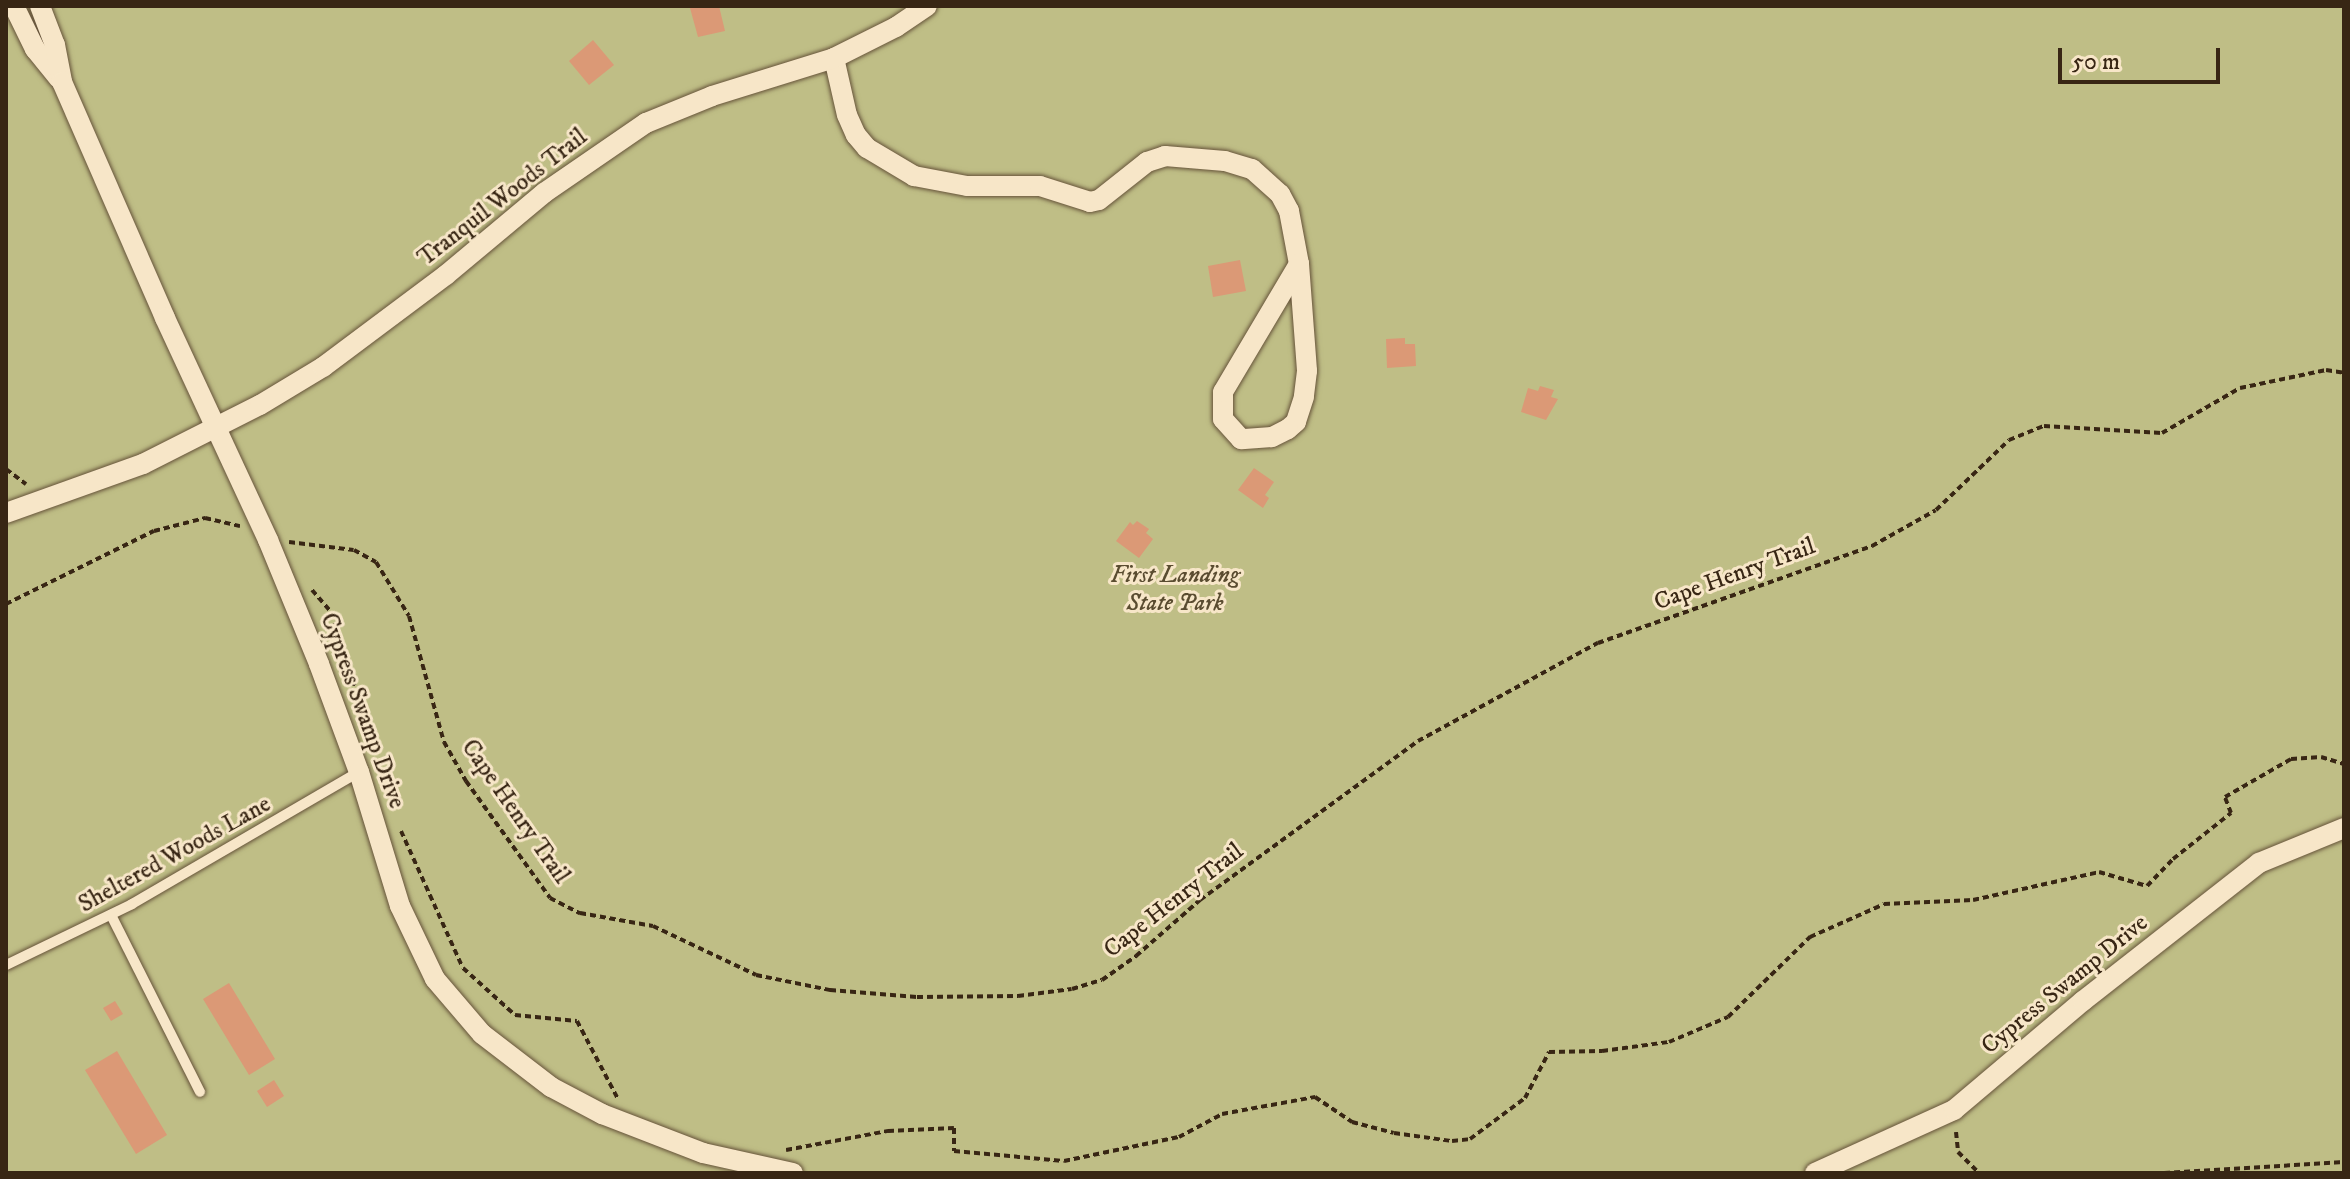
<!DOCTYPE html>
<style>
body{margin:0}
#map{position:relative;width:2350px;height:1179px;overflow:hidden;background:#f2d9ab;font-family:"IM FELL DW Pica",serif}
div>[style]{position:absolute}
.green>*{inset:0;background:#bfbe86}
.building>*{inset:0;background:#db9976}
.path>*{height:4px;margin-top:-2px;transform-origin:0;background:repeating-linear-gradient(90deg,#382614 0 6px,transparent 0 10px)}
.roads{filter:drop-shadow(0 0 2px #66533a) drop-shadow(0 0 2px #66533a)}
.lane>*{height:10px;margin:-5px;padding:0 5px;transform-origin:5px;border-radius:5px;background:#f7e6c8}
.street>*{height:20px;margin:-10px;padding:0 10px;transform-origin:10px;border-radius:10px;background:#f7e6c8}
span{translate:-50% -50%;white-space:nowrap;text-align:center;line-height:1.15;-webkit-text-stroke:6px #f7e6c8;paint-order:stroke}
.street-label{font-size:24px;color:#382614}
.park-label{font-size:24px;color:#5a4c30;font-style:italic}
.frame{position:absolute;inset:0;border:8px solid #382614;pointer-events:none}
.scale{position:absolute;left:2058px;top:48px;width:162px;height:36px;box-sizing:border-box;border:4px solid #382614;border-top:0;padding-left:10px;font-size:24px;line-height:28px;white-space:nowrap;color:#382614;-webkit-text-stroke:6px #f7e6c8;paint-order:stroke}
</style>
<div id="map">
<div class="green">
<i style="clip-path:polygon(6px 6px,2344px 6px,2344px 1173px,6px 1173px)"></i>
</div>
<div class="building">
<i style="clip-path:polygon(719px 6px,725px 31px,698px 37px,690px 8px)"></i>
<i style="clip-path:polygon(593px 40px,614px 65px,589px 85px,569px 61px)"></i>
<i style="clip-path:polygon(1240px 260px,1246px 291px,1213px 297px,1208px 266px)"></i>
<i style="clip-path:polygon(1405px 338px,1405px 344px,1415px 344px,1416px 366px,1387px 368px,1386px 339px)"></i>
<i style="clip-path:polygon(1540px 386px,1554px 390px,1551px 397px,1558px 399px,1546px 420px,1521px 412px,1528px 388px,1538px 391px)"></i>
<i style="clip-path:polygon(1254px 468px,1274px 482px,1265px 495px,1269px 498px,1263px 508px,1238px 490px)"></i>
<i style="clip-path:polygon(1137px 521px,1149px 529px,1146px 533px,1153px 539px,1139px 558px,1116px 541px,1130px 522px,1133px 525px)"></i>
<i style="clip-path:polygon(229px 983px,275px 1059px,249px 1075px,203px 999px)"></i>
<i style="clip-path:polygon(115px 1001px,123px 1014px,111px 1021px,103px 1008px)"></i>
<i style="clip-path:polygon(117px 1051px,167px 1135px,136px 1154px,85px 1070px)"></i>
<i style="clip-path:polygon(274px 1080px,284px 1096px,267px 1107px,257px 1091px)"></i>
</div>
<div class="path">
<i style="left:6px;top:469px;width:25px;rotate:37deg"></i>
<i style="left:289px;top:542px;width:65px;rotate:7deg"></i>
<i style="left:354px;top:550px;width:25px;rotate:29deg"></i>
<i style="left:376px;top:562px;width:63px;rotate:58.6deg"></i>
<i style="left:409px;top:616px;width:131px;rotate:74.5deg"></i>
<i style="left:444px;top:742px;width:45px;rotate:60.6deg"></i>
<i style="left:466px;top:781px;width:144px;rotate:54.3deg"></i>
<i style="left:550px;top:898px;width:34px;rotate:27deg"></i>
<i style="left:580px;top:913px;width:74px;rotate:10.1deg"></i>
<i style="left:653px;top:926px;width:114px;rotate:25.4deg"></i>
<i style="left:756px;top:975px;width:76px;rotate:11.5deg"></i>
<i style="left:830px;top:990px;width:87px;rotate:4.6deg"></i>
<i style="left:917px;top:997px;width:101px;rotate:-0.6deg"></i>
<i style="left:1018px;top:996px;width:54px;rotate:-7.4deg"></i>
<i style="left:1072px;top:989px;width:31px;rotate:-17deg"></i>
<i style="left:1102px;top:980px;width:42px;rotate:-35.2deg"></i>
<i style="left:1136px;top:956px;width:85px;rotate:-41.2deg"></i>
<i style="left:1200px;top:900px;width:270px;rotate:-36.1deg"></i>
<i style="left:1418px;top:741px;width:205px;rotate:-28.6deg"></i>
<i style="left:1598px;top:643px;width:291px;rotate:-19.5deg"></i>
<i style="left:1872px;top:546px;width:73px;rotate:-29.4deg"></i>
<i style="left:1936px;top:510px;width:101px;rotate:-43.8deg"></i>
<i style="left:2009px;top:440px;width:38px;rotate:-22deg"></i>
<i style="left:2044px;top:426px;width:118px;rotate:3.4deg"></i>
<i style="left:2162px;top:433px;width:90px;rotate:-30deg"></i>
<i style="left:2240px;top:388px;width:88px;rotate:-11.8deg"></i>
<i style="left:2326px;top:370px;width:18px;rotate:9deg"></i>
<i style="left:312px;top:590px;width:30px;rotate:49deg"></i>
<i style="left:332px;top:613px;width:132px;rotate:72.8deg"></i>
<i style="left:6px;top:604px;width:165px;rotate:-26.3deg"></i>
<i style="left:154px;top:531px;width:53px;rotate:-14.3deg"></i>
<i style="left:205px;top:518px;width:36px;rotate:13deg"></i>
<i style="left:401px;top:831px;width:150px;rotate:65.7deg"></i>
<i style="left:463px;top:968px;width:70px;rotate:42.1deg"></i>
<i style="left:515px;top:1015px;width:62px;rotate:5.5deg"></i>
<i style="left:577px;top:1021px;width:88px;rotate:62.3deg"></i>
<i style="left:1956px;top:1132px;width:20px;rotate:84deg"></i>
<i style="left:1958px;top:1152px;width:30px;rotate:45deg"></i>
<i style="left:786px;top:1150px;width:104px;rotate:-10.6deg"></i>
<i style="left:888px;top:1131px;width:66px;rotate:-2.6deg"></i>
<i style="left:954px;top:1128px;width:23px;rotate:90deg"></i>
<i style="left:954px;top:1151px;width:110px;rotate:5.2deg"></i>
<i style="left:1064px;top:1161px;width:117px;rotate:-11.8deg"></i>
<i style="left:1179px;top:1137px;width:49px;rotate:-28.1deg"></i>
<i style="left:1222px;top:1114px;width:95px;rotate:-10.4deg"></i>
<i style="left:1315px;top:1097px;width:45px;rotate:34deg"></i>
<i style="left:1352px;top:1122px;width:43px;rotate:14.7deg"></i>
<i style="left:1394px;top:1133px;width:59px;rotate:7.9deg"></i>
<i style="left:1452px;top:1141px;width:18px;rotate:-6deg"></i>
<i style="left:1470px;top:1139px;width:69px;rotate:-36.7deg"></i>
<i style="left:1525px;top:1098px;width:52px;rotate:-62.4deg"></i>
<i style="left:1549px;top:1052px;width:53px;rotate:-1.1deg"></i>
<i style="left:1602px;top:1051px;width:68px;rotate:-7.7deg"></i>
<i style="left:1669px;top:1042px;width:64px;rotate:-23deg"></i>
<i style="left:1728px;top:1017px;width:115px;rotate:-44.3deg"></i>
<i style="left:1810px;top:937px;width:81px;rotate:-24deg"></i>
<i style="left:1884px;top:904px;width:89px;rotate:-2.6deg"></i>
<i style="left:1973px;top:900px;width:129px;rotate:-12.5deg"></i>
<i style="left:2099px;top:872px;width:50px;rotate:16.3deg"></i>
<i style="left:2147px;top:886px;width:37px;rotate:-46deg"></i>
<i style="left:2173px;top:859px;width:74px;rotate:-38.4deg"></i>
<i style="left:2231px;top:813px;width:17px;rotate:-111deg"></i>
<i style="left:2225px;top:797px;width:76px;rotate:-29.9deg"></i>
<i style="left:2291px;top:759px;width:30px;rotate:-4deg"></i>
<i style="left:2321px;top:757px;width:24px;rotate:17deg"></i>
<i style="left:2164px;top:1173px;width:180px;rotate:-3.5deg"></i>
</div>
<div class="roads">
<div class="lane">
<i style="left:111px;top:915px;width:198px;rotate:63.3deg"></i>
<i style="left:6px;top:965px;width:140px;rotate:-25.8deg"></i>
<i style="left:132px;top:904px;width:263px;rotate:-30.2deg"></i>
</div>
<div class="street">
<i style="left:14px;top:6px;width:48px;rotate:64deg"></i>
<i style="left:35px;top:49px;width:38px;rotate:51deg"></i>
<i style="left:40px;top:6px;width:42px;rotate:69deg"></i>
<i style="left:55px;top:45px;width:38px;rotate:79deg"></i>
<i style="left:62px;top:82px;width:257px;rotate:66.4deg"></i>
<i style="left:165px;top:318px;width:245px;rotate:65.1deg"></i>
<i style="left:268px;top:540px;width:134px;rotate:67.6deg"></i>
<i style="left:319px;top:664px;width:115px;rotate:69.7deg"></i>
<i style="left:359px;top:772px;width:140px;rotate:73deg"></i>
<i style="left:400px;top:906px;width:81px;rotate:64.4deg"></i>
<i style="left:435px;top:979px;width:72px;rotate:49.5deg"></i>
<i style="left:482px;top:1034px;width:87px;rotate:37.5deg"></i>
<i style="left:551px;top:1087px;width:58px;rotate:27.9deg"></i>
<i style="left:602px;top:1114px;width:108px;rotate:21.1deg"></i>
<i style="left:703px;top:1153px;width:92px;rotate:12.5deg"></i>
<i style="left:834px;top:58px;width:58px;rotate:77.2deg"></i>
<i style="left:847px;top:115px;width:22px;rotate:66deg"></i>
<i style="left:856px;top:135px;width:17px;rotate:50deg"></i>
<i style="left:867px;top:148px;width:55px;rotate:30.8deg"></i>
<i style="left:914px;top:176px;width:54px;rotate:10.7deg"></i>
<i style="left:967px;top:186px;width:73px"></i>
<i style="left:1040px;top:186px;width:52px;rotate:17.7deg"></i>
<i style="left:1090px;top:202px;width:9px;rotate:-13deg"></i>
<i style="left:1099px;top:200px;width:61px;rotate:-38.4deg"></i>
<i style="left:1147px;top:162px;width:19px;rotate:-18deg"></i>
<i style="left:1165px;top:156px;width:60px;rotate:4.8deg"></i>
<i style="left:1225px;top:161px;width:28px;rotate:17deg"></i>
<i style="left:1252px;top:169px;width:38px;rotate:42deg"></i>
<i style="left:1280px;top:194px;width:19px;rotate:62deg"></i>
<i style="left:1289px;top:211px;width:54px;rotate:79.3deg"></i>
<i style="left:1299px;top:264px;width:107px;rotate:85.7deg"></i>
<i style="left:1307px;top:371px;width:26px;rotate:97deg"></i>
<i style="left:1304px;top:397px;width:26px;rotate:108deg"></i>
<i style="left:1296px;top:422px;width:11px;rotate:139deg"></i>
<i style="left:1288px;top:429px;width:18px;rotate:153deg"></i>
<i style="left:1272px;top:437px;width:31px;rotate:176deg"></i>
<i style="left:1241px;top:439px;width:27px;rotate:-132deg"></i>
<i style="left:1223px;top:419px;width:27px;rotate:-90deg"></i>
<i style="left:1223px;top:392px;width:149px;rotate:-59.3deg"></i>
<i style="left:6px;top:513px;width:145px;rotate:-19.7deg"></i>
<i style="left:143px;top:464px;width:131px;rotate:-26.8deg"></i>
<i style="left:260px;top:405px;width:74px;rotate:-31.1deg"></i>
<i style="left:323px;top:367px;width:154px;rotate:-36.8deg"></i>
<i style="left:446px;top:275px;width:128px;rotate:-39.9deg"></i>
<i style="left:544px;top:193px;width:124px;rotate:-34.5deg"></i>
<i style="left:646px;top:123px;width:71px;rotate:-22.2deg"></i>
<i style="left:712px;top:96px;width:128px;rotate:-17.3deg"></i>
<i style="left:834px;top:58px;width:69px;rotate:-26.6deg"></i>
<i style="left:896px;top:27px;width:37px;rotate:-34deg"></i>
<i style="left:1815px;top:1173px;width:153px;rotate:-24.4deg"></i>
<i style="left:1954px;top:1110px;width:169px;rotate:-40.2deg"></i>
<i style="left:2083px;top:1001px;width:224px;rotate:-38.1deg"></i>
<i style="left:2259px;top:863px;width:92px;rotate:-22.4deg"></i>
</div>
</div>
<div class="street-label">
<span style="left:503px;top:198px;rotate:-38deg">Tranquil Woods Trail</span>
<span style="left:1735px;top:575px;rotate:-20deg">Cape Henry Trail</span>
<span style="left:362px;top:711px;rotate:70deg">Cypress Swamp Drive</span>
<span style="left:515px;top:812px;rotate:55deg">Cape Henry Trail</span>
<span style="left:175px;top:855px;rotate:-29deg">Sheltered Woods Lane</span>
<span style="left:1174px;top:901px;rotate:-38deg">Cape Henry Trail</span>
<span style="left:2065px;top:985px;rotate:-39deg">Cypress Swamp Drive</span>
</div>
<div class="park-label">
<span style="left:1175px;top:590px">First Landing<br>State Park</span>
</div>
<div class="frame"></div>
<div class="scale">50 m</div>
</div>
